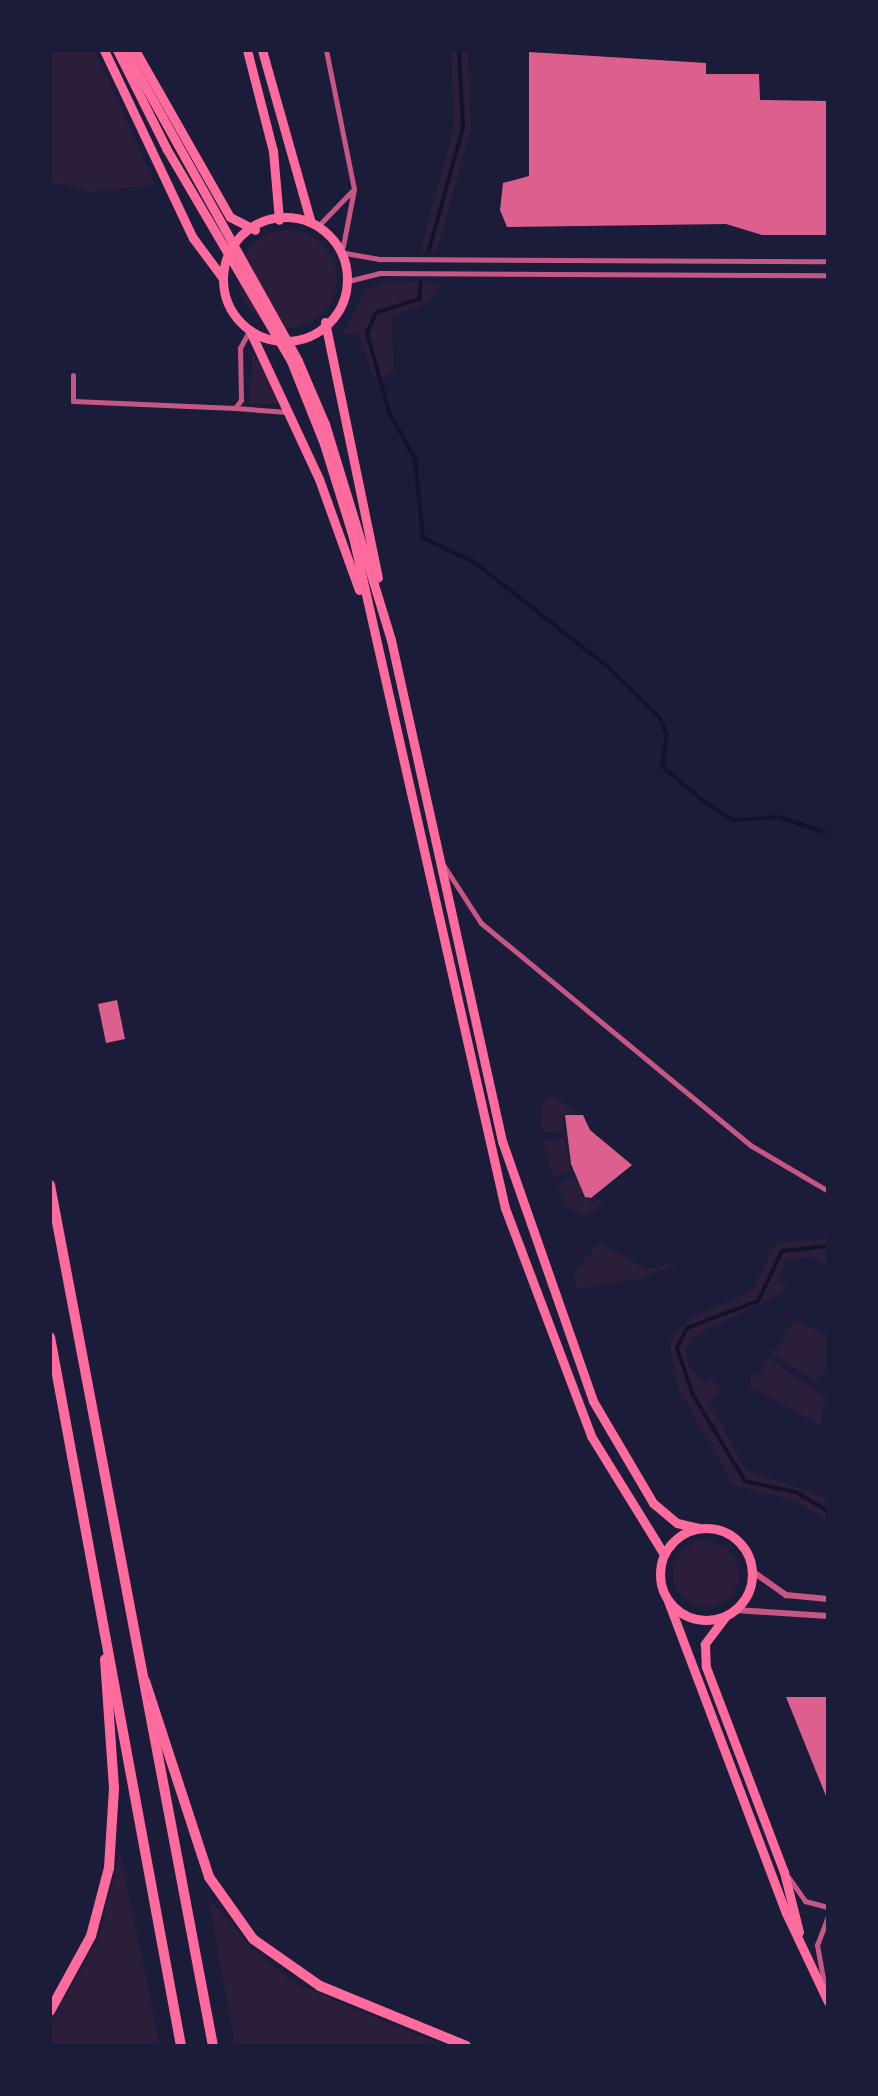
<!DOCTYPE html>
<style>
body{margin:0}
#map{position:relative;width:878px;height:2096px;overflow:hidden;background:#1b1b3a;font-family:Montserrat,sans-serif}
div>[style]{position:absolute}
.green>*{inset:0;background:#2a1e3b}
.round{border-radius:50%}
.stream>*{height:4px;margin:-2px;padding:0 2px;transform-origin:2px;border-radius:2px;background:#12122b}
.building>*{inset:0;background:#dd5f8e}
.minor>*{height:5px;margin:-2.5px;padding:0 2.5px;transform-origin:2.5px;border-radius:2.5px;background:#c65784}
.tertiary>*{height:6px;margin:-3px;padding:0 3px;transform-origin:3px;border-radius:3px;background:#c65784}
.primary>*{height:9px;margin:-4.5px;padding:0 4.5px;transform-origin:4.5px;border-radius:4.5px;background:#ff6b9d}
.primary>.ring{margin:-4.5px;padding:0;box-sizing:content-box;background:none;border:9px solid #ff6b9d;border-radius:50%}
.motorway>*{height:10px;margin:-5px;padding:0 5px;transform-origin:5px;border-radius:5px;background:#ff6b9d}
span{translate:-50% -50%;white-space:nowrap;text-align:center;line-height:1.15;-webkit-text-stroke:10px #1b1b3a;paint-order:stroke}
.frame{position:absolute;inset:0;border:52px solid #1b1b3a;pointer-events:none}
</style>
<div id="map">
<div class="green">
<i style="clip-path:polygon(50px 50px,95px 50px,155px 185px,89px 192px,50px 181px)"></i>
<i style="clip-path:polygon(451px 50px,468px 50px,471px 128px,437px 251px,420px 251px,454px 126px)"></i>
<i class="round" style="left:239px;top:230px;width:98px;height:98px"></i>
<i style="clip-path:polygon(397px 281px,440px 284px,429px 302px,392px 317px,394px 371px,374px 380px,358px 333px,343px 334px,367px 288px)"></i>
<i style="clip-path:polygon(252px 352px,265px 371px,281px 403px,250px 405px)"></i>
<i style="clip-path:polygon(549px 1095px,580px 1113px,563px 1114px,563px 1131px,542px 1133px,541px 1107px)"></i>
<i style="clip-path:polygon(564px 1138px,572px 1170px,553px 1177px,543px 1141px)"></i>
<i style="clip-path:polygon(574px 1177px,591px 1202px,603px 1198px,597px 1210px,583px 1217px,567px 1207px,557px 1185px)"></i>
<i style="clip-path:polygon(828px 1230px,828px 1267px,814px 1257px,787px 1260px,777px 1280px,786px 1286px,782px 1293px,692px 1337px,686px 1350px,690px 1368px,705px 1382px,713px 1379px,721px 1393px,709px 1401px,746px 1470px,824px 1497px,828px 1521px,798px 1502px,734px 1485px,678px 1388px,669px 1341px,692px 1317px,753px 1291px,775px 1243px,823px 1239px)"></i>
<i style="clip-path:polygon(600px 1242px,645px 1269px,680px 1263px,639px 1279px,578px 1289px,573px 1273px)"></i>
<i style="clip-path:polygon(794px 1320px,828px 1335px,828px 1369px,815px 1381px,766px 1350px,776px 1351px)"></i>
<i style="clip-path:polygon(766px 1356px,826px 1398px,820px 1425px,751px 1387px,749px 1373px,762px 1375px)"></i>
<i class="round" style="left:673px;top:1541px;width:66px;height:66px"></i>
<i style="clip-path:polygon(120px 1852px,160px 2046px,50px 2046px,50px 2025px,99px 1937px)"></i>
<i style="clip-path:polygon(208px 1897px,254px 1950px,292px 1982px,444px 2046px,235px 2046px)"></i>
</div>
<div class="stream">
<i style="left:429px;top:250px;width:128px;rotate:-74.5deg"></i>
<i style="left:463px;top:127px;width:77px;rotate:-93deg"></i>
<i style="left:421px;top:281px;width:18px;rotate:96deg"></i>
<i style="left:419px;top:299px;width:45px;rotate:162deg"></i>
<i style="left:376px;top:313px;width:22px;rotate:114deg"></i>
<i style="left:367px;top:333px;width:82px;rotate:74.4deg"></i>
<i style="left:389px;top:412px;width:54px;rotate:61deg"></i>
<i style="left:415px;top:459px;width:79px;rotate:84.2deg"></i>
<i style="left:423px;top:538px;width:56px;rotate:25.2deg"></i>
<i style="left:474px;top:562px;width:172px;rotate:38.1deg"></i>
<i style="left:609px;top:668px;width:71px;rotate:44.4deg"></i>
<i style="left:660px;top:718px;width:18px;rotate:68deg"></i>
<i style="left:667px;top:735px;width:31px;rotate:99deg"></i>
<i style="left:662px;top:766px;width:52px;rotate:40.4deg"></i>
<i style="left:702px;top:800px;width:37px;rotate:33deg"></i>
<i style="left:733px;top:820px;width:45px;rotate:-3.8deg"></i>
<i style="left:778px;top:817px;width:52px;rotate:17.7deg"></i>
<i style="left:828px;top:1246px;width:46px;rotate:173.8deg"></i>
<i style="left:782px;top:1251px;width:55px;rotate:115.6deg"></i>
<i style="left:758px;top:1301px;width:76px;rotate:159.2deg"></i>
<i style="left:687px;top:1328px;width:22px;rotate:117deg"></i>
<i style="left:677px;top:1348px;width:50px;rotate:71.2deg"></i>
<i style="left:693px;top:1395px;width:100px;rotate:58.8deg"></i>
<i style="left:745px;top:1481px;width:52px;rotate:12.2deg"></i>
<i style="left:796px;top:1492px;width:37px;rotate:31deg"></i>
</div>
<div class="building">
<i style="clip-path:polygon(529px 52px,706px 63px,706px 74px,759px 74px,760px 100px,828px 101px,828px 235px,762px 235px,726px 224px,507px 227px,500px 210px,503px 183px,529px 176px)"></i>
<i style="clip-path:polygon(117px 1000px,125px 1039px,106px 1043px,98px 1004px)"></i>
<i style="clip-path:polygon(565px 1115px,583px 1115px,590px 1130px,632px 1165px,591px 1198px,585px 1197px,571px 1164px)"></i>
<i style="clip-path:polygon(786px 1697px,828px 1697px,828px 1801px)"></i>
</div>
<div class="minor">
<i style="left:326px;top:50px;width:142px;rotate:78.6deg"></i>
<i style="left:354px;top:189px;width:58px;rotate:100.9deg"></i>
<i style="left:320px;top:224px;width:46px;rotate:-45.9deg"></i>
<i style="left:345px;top:253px;width:36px;rotate:10deg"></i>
<i style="left:380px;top:259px;width:448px;rotate:0.3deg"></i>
<i style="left:348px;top:281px;width:32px;rotate:-14deg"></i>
<i style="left:379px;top:273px;width:449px;rotate:0.3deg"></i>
<i style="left:73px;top:375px;width:26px;rotate:90deg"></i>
<i style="left:73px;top:401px;width:162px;rotate:2.5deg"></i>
<i style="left:235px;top:408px;width:10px;rotate:-53deg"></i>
<i style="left:241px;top:400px;width:52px;rotate:-91.1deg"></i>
<i style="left:240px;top:348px;width:17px;rotate:-62deg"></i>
<i style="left:235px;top:408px;width:52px;rotate:4.4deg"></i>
<i style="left:444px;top:866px;width:68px;rotate:57deg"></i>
<i style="left:481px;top:923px;width:349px;rotate:39.5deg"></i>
<i style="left:750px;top:1145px;width:91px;rotate:30.5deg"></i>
<i style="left:789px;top:1878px;width:28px;rotate:55deg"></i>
<i style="left:805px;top:1901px;width:24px;rotate:15deg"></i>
<i style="left:825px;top:1989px;width:45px;rotate:-100.3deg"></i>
<i style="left:817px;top:1945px;width:30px;rotate:-69deg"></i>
</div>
<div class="tertiary">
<i style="left:752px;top:1571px;width:42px;rotate:35.2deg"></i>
<i style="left:786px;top:1595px;width:42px;rotate:5.4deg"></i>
<i style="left:735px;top:1610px;width:93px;rotate:3.7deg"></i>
</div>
<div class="primary">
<i style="left:104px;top:50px;width:208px;rotate:64.7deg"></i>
<i style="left:193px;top:238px;width:49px;rotate:53.4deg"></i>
<i style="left:117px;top:50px;width:110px;rotate:63.4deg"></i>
<i style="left:166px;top:148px;width:247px;rotate:59.6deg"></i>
<i style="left:291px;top:361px;width:89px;rotate:68.3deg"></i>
<i style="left:324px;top:444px;width:97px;rotate:72.7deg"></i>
<i style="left:353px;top:537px;width:688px;rotate:77.24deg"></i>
<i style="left:505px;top:1208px;width:244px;rotate:69.3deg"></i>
<i style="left:591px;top:1436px;width:139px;rotate:58.3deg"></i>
<i style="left:125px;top:50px;width:356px;rotate:60.9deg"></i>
<i style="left:298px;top:361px;width:69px;rotate:66.8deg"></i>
<i style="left:325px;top:424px;width:226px;rotate:73deg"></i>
<i style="left:391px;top:640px;width:513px;rotate:77.51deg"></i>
<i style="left:502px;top:1141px;width:275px;rotate:70.7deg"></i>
<i style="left:593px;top:1401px;width:118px;rotate:59.5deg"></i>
<i style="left:653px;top:1503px;width:31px;rotate:40deg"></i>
<i style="left:677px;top:1523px;width:22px;rotate:13deg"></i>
<i style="left:135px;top:50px;width:192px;rotate:60.4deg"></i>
<i style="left:230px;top:217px;width:28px;rotate:27deg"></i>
<i style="left:247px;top:50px;width:104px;rotate:75.6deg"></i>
<i style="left:273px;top:151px;width:69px;rotate:85deg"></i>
<i style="left:262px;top:50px;width:177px;rotate:74.2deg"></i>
<i class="ring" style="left:223px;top:217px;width:115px;height:115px"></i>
<i style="left:325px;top:322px;width:261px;rotate:78.3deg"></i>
<i style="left:250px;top:331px;width:163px;rotate:65deg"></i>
<i style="left:319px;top:479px;width:118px;rotate:70.2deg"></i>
<i class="ring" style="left:660px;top:1528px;width:83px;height:83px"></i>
<i style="left:668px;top:1601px;width:334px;rotate:69.3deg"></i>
<i style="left:786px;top:1913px;width:98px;rotate:64.7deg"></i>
<i style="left:725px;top:1617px;width:34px;rotate:127deg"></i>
<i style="left:705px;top:1644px;width:23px;rotate:88deg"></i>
<i style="left:706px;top:1667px;width:219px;rotate:69.2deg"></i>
<i style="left:784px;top:1872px;width:62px;rotate:76deg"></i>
</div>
<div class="motorway">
<i style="left:50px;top:1185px;width:876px;rotate:79.28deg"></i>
<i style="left:50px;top:1337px;width:721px;rotate:79.53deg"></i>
<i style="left:145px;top:1681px;width:206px;rotate:71.9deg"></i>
<i style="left:209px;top:1877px;width:76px;rotate:54.6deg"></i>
<i style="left:253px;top:1939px;width:82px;rotate:35deg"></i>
<i style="left:320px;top:1986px;width:158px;rotate:22.3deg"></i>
<i style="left:50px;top:2011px;width:85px;rotate:-61.3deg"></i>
<i style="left:91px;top:1936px;width:70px;rotate:-75.2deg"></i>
<i style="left:109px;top:1868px;width:80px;rotate:-86.4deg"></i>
<i style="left:114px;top:1788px;width:129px;rotate:-94deg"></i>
</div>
<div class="frame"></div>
</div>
